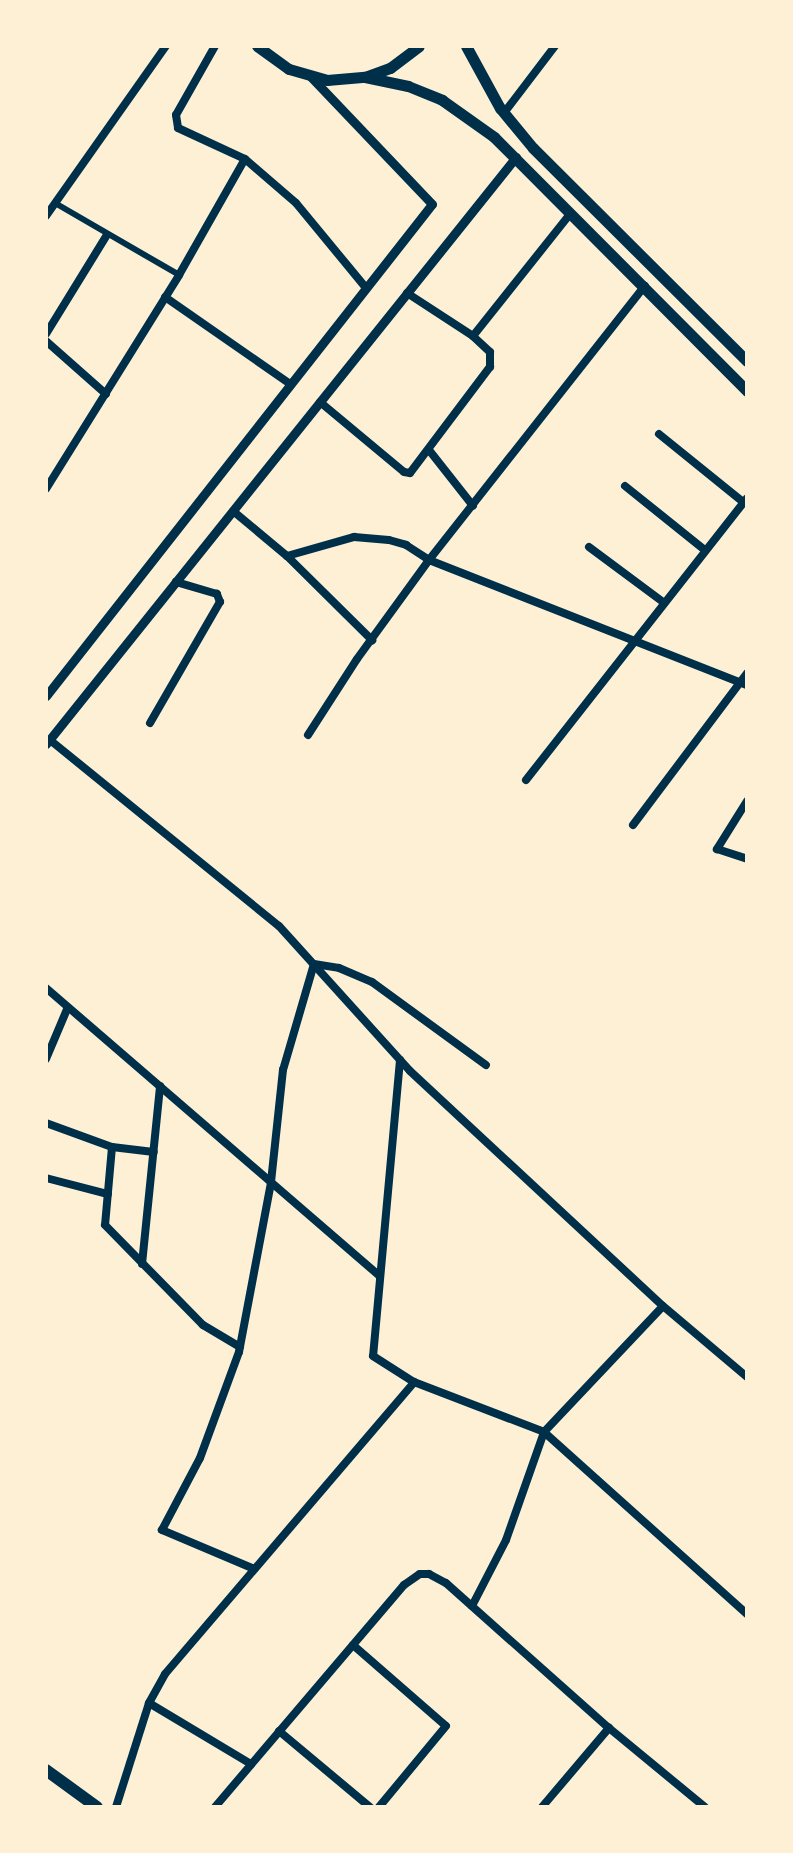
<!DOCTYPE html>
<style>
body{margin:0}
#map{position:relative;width:793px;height:1853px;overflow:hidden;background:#fdf0d5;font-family:"Libre Baskerville",serif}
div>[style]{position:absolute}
.pedestrian>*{height:6px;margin:-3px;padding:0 3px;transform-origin:3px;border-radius:3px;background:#003049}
.minor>*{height:8px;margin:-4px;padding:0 4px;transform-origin:4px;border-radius:4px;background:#003049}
.tertiary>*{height:9px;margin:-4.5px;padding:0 4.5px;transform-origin:4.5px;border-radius:4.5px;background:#003049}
.secondary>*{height:11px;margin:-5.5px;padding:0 5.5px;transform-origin:5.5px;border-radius:5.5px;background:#003049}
.primary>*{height:12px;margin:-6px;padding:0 6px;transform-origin:6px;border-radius:6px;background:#003049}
span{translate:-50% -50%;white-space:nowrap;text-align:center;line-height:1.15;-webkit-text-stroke:8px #fdf0d5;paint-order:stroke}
.frame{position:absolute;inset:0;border:48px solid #fdf0d5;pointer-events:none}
</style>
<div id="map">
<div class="pedestrian">
<i style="left:55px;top:203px;width:143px;rotate:30.1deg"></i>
</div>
<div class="minor">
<i style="left:215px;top:46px;width:79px;rotate:119.5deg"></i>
<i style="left:176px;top:115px;width:13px;rotate:81deg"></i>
<i style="left:178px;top:128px;width:74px;rotate:24.8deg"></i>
<i style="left:245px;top:159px;width:67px;rotate:40.8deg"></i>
<i style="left:296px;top:203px;width:110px;rotate:50.5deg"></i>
<i style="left:504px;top:113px;width:84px;rotate:-52.7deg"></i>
<i style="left:46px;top:216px;width:208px;rotate:-54.8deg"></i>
<i style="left:407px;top:293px;width:79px;rotate:33.1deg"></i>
<i style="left:473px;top:336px;width:157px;rotate:-51.5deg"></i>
<i style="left:165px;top:297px;width:152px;rotate:34.8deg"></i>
<i style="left:46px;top:334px;width:116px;rotate:-58.4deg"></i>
<i style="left:46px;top:341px;width:80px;rotate:41.5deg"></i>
<i style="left:320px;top:402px;width:109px;rotate:39.8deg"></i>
<i style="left:404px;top:472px;width:6px;rotate:9deg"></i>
<i style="left:410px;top:473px;width:133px;rotate:-53deg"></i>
<i style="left:490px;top:367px;width:15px;rotate:-90deg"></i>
<i style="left:490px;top:352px;width:23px;rotate:-137deg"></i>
<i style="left:659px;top:434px;width:108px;rotate:39deg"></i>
<i style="left:429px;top:450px;width:71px;rotate:51.8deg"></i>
<i style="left:625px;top:486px;width:102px;rotate:38.7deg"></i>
<i style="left:46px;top:489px;width:252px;rotate:-58.1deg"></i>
<i style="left:179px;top:275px;width:133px;rotate:-60.4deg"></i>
<i style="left:233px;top:511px;width:70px;rotate:39.8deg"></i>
<i style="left:287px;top:556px;width:120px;rotate:44.7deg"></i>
<i style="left:589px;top:547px;width:92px;rotate:36.6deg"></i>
<i style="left:287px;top:556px;width:70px;rotate:-15.8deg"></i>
<i style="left:354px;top:537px;width:35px;rotate:5deg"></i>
<i style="left:389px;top:540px;width:18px;rotate:16deg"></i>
<i style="left:406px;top:545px;width:27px;rotate:33deg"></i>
<i style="left:429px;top:560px;width:342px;rotate:21.5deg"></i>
<i style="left:150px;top:723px;width:140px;rotate:-60deg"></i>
<i style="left:220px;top:602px;width:9px;rotate:-111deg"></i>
<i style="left:217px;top:594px;width:43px;rotate:-163.7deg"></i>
<i style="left:308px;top:735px;width:90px;rotate:-57.2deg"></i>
<i style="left:357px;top:659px;width:122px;rotate:-54deg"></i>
<i style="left:429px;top:560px;width:349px;rotate:-51.8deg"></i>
<i style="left:50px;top:740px;width:295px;rotate:39.1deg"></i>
<i style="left:279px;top:926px;width:195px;rotate:47.9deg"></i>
<i style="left:410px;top:1071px;width:345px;rotate:42.9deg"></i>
<i style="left:663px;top:1306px;width:110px;rotate:40.2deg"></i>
<i style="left:526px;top:780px;width:358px;rotate:-51.9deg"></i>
<i style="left:747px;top:801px;width:57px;rotate:122deg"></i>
<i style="left:717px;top:849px;width:32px;rotate:18deg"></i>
<i style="left:633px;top:825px;width:190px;rotate:-53.1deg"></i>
<i style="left:46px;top:988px;width:440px;rotate:40.8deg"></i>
<i style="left:46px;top:1059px;width:56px;rotate:-67.1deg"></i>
<i style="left:400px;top:1060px;width:297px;rotate:95.2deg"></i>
<i style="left:373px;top:1356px;width:49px;rotate:32.4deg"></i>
<i style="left:414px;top:1382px;width:139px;rotate:21deg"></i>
<i style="left:544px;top:1432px;width:273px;rotate:41.9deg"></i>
<i style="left:46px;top:1123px;width:70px;rotate:20deg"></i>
<i style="left:112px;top:1147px;width:42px;rotate:6.8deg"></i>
<i style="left:112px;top:1147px;width:78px;rotate:95.1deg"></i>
<i style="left:105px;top:1225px;width:140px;rotate:45.6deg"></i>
<i style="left:203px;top:1325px;width:43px;rotate:30.7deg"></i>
<i style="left:46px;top:1178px;width:64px;rotate:14.5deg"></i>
<i style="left:142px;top:1264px;width:179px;rotate:-84.2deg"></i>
<i style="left:252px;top:1568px;width:98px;rotate:-157.1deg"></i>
<i style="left:162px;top:1530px;width:81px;rotate:-62.2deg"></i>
<i style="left:200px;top:1458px;width:113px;rotate:-69.8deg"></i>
<i style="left:239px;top:1352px;width:173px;rotate:-79.3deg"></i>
<i style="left:271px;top:1182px;width:113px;rotate:-83.9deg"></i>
<i style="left:283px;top:1070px;width:110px;rotate:-73.7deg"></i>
<i style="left:314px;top:964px;width:25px;rotate:9deg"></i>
<i style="left:339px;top:968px;width:36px;rotate:23deg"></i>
<i style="left:372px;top:982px;width:141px;rotate:36.1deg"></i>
<i style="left:472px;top:1606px;width:74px;rotate:-62.7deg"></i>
<i style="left:506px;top:1540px;width:114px;rotate:-70.6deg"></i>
<i style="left:544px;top:1432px;width:173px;rotate:-46.6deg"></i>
<i style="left:353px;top:1645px;width:123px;rotate:41.1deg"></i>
<i style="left:446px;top:1726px;width:105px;rotate:129.6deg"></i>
<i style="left:149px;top:1703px;width:119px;rotate:30.9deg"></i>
<i style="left:279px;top:1731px;width:119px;rotate:39.9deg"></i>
<i style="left:116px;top:1807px;width:109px;rotate:-72.4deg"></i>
<i style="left:149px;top:1703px;width:33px;rotate:-61deg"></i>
<i style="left:165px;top:1674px;width:384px;rotate:-49.5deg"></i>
<i style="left:215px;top:1807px;width:292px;rotate:-49.6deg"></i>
<i style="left:404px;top:1585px;width:19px;rotate:-35deg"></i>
<i style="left:420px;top:1574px;width:9px"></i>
<i style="left:429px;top:1574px;width:19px;rotate:28deg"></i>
<i style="left:446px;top:1583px;width:218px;rotate:41.7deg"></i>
<i style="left:609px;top:1728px;width:124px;rotate:39.5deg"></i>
<i style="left:542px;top:1807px;width:104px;rotate:-49.7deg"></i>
</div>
<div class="tertiary">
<i style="left:46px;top:696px;width:625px;rotate:-51.88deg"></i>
<i style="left:432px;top:204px;width:178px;rotate:-133.6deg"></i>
<i style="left:46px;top:744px;width:752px;rotate:-51.32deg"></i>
</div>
<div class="secondary">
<i style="left:257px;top:46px;width:39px;rotate:36deg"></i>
<i style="left:289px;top:69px;width:40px;rotate:16deg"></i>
<i style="left:327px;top:80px;width:38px;rotate:-5deg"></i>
<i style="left:365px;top:77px;width:27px;rotate:-20deg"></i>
<i style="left:390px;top:68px;width:36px;rotate:-37deg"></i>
<i style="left:466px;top:46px;width:71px;rotate:61.3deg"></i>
<i style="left:500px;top:108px;width:52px;rotate:50.5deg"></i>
<i style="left:533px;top:148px;width:302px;rotate:44.9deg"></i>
<i style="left:365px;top:77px;width:44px;rotate:11.8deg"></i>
<i style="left:408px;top:86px;width:37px;rotate:22deg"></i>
<i style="left:442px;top:100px;width:64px;rotate:35.4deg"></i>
<i style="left:494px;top:137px;width:359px;rotate:45.1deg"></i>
</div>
<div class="primary">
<i style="left:46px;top:1770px;width:63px;rotate:36deg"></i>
</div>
<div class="frame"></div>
</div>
